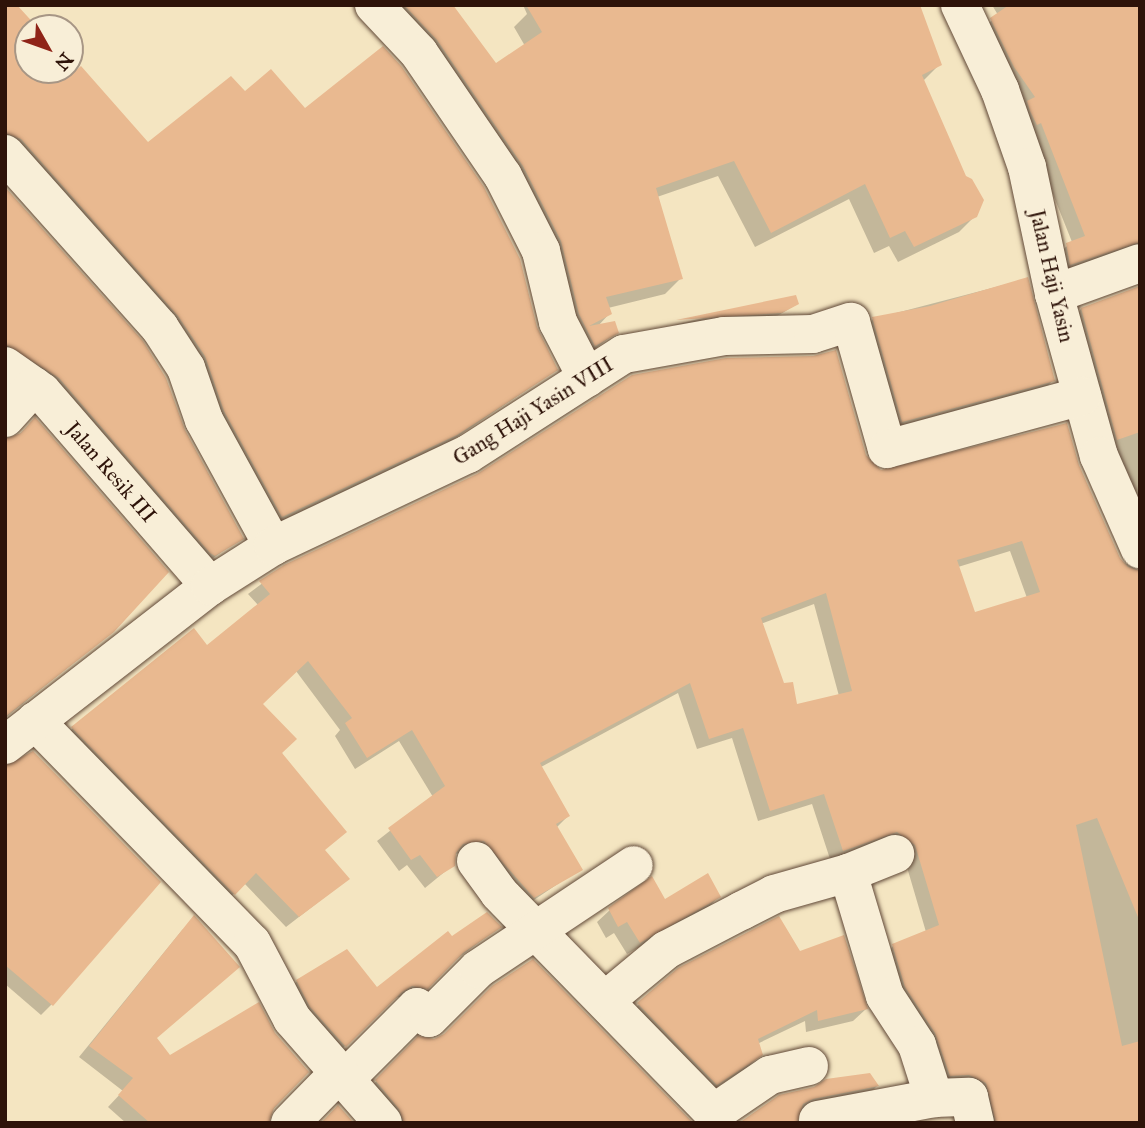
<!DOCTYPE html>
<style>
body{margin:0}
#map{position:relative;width:1145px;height:1128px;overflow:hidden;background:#f4e5c1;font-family:"IM FELL Great Primer",serif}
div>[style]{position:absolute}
.shadow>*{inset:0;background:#0003}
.building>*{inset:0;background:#e9b990}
.roads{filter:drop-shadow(0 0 2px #604837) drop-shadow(0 0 2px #604837)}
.minor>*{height:38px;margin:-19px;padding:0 19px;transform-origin:19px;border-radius:19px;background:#f8eed7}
span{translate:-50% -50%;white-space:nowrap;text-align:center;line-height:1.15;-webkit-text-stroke:6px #f8eed7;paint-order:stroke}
.street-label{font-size:21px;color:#2e1309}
.frame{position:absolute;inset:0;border:7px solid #2e1309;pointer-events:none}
.north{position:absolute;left:14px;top:14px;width:70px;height:70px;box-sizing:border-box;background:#f8eed7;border:2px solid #a79685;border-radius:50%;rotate:130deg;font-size:19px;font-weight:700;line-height:28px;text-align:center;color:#2e1309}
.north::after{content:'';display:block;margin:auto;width:24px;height:32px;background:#8f2418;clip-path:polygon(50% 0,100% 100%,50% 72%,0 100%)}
</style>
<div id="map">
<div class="shadow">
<i style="clip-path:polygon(5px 5px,35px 28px,28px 28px,28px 70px,70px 67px,148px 144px,244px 93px,304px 111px,535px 328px,556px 370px,445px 445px,271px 527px,214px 422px,5px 146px)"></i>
<i style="clip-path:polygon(374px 5px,451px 5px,495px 66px,525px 46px,514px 27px,527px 14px,523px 5px,918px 5px,940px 64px,923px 81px,975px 216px,959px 232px,898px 262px,889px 246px,874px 253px,849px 199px,755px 247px,718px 176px,657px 197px,681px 278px,665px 294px,608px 308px,610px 313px,598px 326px,617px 332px,579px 361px,506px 180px)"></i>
<i style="clip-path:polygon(992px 5px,1140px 5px,1140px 257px,1059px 275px,1055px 256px,1072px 242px,1029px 134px,980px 31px,998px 15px)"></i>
<i style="clip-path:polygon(5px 190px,183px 431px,242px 538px,203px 565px,5px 354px)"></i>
<i style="clip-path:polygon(1027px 279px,1053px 380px,1042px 392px,890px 433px,861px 331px,873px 319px)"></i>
<i style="clip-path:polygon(1140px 288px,1140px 531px,1070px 321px,1081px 309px)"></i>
<i style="clip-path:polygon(795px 297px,797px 304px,774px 318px,673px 325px)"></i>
<i style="clip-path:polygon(35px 420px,113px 631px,5px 718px,5px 441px,12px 441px)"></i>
<i style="clip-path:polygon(evenodd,864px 456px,882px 472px,1077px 465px,1119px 560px,1140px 571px,1140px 1123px,983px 1123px,938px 1087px,882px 958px,893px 946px,926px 932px,904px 857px,831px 862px,812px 804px,758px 821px,732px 738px,697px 749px,678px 693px,541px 767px,568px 816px,556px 828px,580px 869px,522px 908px,472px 852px,454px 854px,453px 865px,425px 888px,407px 865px,399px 871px,377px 841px,433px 797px,399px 741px,355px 769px,335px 736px,340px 730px,296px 671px,261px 704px,324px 851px,348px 879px,286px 927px,244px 883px,223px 905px,61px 740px,73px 728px,207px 648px,258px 605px,248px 594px,284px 567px,864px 456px,1010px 551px,1027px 598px,974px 614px,958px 567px,1010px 551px,864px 456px,814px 604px,839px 696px,796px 706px,777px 674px,761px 624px,814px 604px)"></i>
<i style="clip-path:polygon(5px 768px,52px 1004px,41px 1015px,5px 984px)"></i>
<i style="clip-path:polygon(719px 896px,707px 909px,627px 954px,614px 933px,606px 938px,597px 922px,610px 910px)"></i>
<i style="clip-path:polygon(499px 927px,449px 965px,414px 1000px,398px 997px,388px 1003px,333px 1058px,285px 993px,297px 981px,376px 988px,452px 938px)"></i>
<i style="clip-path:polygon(183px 929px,155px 1039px,169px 1058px,274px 1034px,307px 1072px,267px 1116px,269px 1123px,126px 1123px,108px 1107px,123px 1091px,79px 1057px)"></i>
<i style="clip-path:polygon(799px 953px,866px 1009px,853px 1021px,806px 1032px,805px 1021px,757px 1044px,761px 1054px,748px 1067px,703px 1096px,626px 1016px,679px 970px)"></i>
<i style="clip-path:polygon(532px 961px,693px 1123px,388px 1123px,365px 1093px,419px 1038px,435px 1041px,445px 1035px)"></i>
<i style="clip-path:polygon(877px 1086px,866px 1097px,795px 1113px,780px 1097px)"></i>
</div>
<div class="building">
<i style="clip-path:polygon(5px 5px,17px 5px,38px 28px,28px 28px,28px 70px,70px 67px,74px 72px,81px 66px,148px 142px,231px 76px,245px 91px,271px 69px,305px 108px,383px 46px,402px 67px,484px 187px,520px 259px,537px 327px,558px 370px,457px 435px,282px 517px,224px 411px,205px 356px,178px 316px,21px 139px,5px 133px)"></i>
<i style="clip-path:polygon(404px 5px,453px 5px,496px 63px,542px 32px,526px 5px,920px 5px,942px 65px,922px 75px,966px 176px,972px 179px,984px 200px,977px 217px,914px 247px,905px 231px,890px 238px,865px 184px,771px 233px,734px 161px,656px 188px,683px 279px,606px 297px,612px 314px,589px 326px,615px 321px,619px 333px,595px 346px,579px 314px,561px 241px,523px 166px,437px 40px)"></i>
<i style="clip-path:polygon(1009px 5px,1140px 5px,1140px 242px,1070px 265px,1066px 243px,1085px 236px,1041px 123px,1037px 125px,1030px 111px,1027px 101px,1035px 97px,1014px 67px,990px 18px)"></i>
<i style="clip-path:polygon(5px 187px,143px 341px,166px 378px,185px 430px,244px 539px,215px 556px,210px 553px,59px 378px,5px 344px)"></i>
<i style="clip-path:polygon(1028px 277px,1055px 381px,902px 422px,872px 317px,930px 306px)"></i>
<i style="clip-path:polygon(1140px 286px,1140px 432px,1117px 440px,1081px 308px)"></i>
<i style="clip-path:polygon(796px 295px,799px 304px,782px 313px,676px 320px)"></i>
<i style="clip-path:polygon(evenodd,836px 350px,866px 455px,881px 470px,1067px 423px,1079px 465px,1120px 558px,1128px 567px,1140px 571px,1140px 922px,1097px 818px,1076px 825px,1122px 1046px,1140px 1041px,1140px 1123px,996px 1123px,986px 1083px,969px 1075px,950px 1076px,935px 1033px,905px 987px,892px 944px,939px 925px,915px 845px,897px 832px,843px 851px,824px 794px,770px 811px,743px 728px,709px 739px,690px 683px,540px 763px,570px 816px,556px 824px,583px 870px,534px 898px,484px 841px,463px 844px,456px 853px,455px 866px,437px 877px,420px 855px,411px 860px,388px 828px,445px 786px,412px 730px,367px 758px,345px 723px,352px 718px,308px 661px,263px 704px,297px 739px,282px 753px,347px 832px,325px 850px,350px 879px,299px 917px,256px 873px,235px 895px,71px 727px,194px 628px,207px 645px,270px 594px,259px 581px,284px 565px,477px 474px,632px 375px,726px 358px,813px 356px,836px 350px,1022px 541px,1040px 592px,975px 612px,957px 560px,1022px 541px,836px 350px,826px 593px,852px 691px,797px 704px,793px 682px,784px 683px,761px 618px,826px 593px)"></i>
<i style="clip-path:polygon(35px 417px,169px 572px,114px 632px,5px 717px,5px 439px,21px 433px)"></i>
<i style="clip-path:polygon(33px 751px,161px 882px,53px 1006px,5px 965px,5px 766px)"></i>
<i style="clip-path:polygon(708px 873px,721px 897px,640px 943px,627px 922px,618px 927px,608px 908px,652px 876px,665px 899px)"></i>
<i style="clip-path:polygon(487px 912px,502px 927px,463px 953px,428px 989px,412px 986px,402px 992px,346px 1047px,310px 1007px,296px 980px,347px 949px,377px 987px,448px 931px,452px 936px)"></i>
<i style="clip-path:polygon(194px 915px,240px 967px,157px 1038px,170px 1055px,259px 1002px,275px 1033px,309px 1072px,274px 1108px,269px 1123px,150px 1123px,118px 1095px,133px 1078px,89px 1046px)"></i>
<i style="clip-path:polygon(779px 916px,800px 951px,844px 935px,868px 1009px,818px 1021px,817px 1010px,758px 1039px,763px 1055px,717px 1085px,637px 1003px,678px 968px)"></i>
<i style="clip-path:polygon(533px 959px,693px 1123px,404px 1123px,399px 1109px,375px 1080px,418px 1036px,434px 1039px,444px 1034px,492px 986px)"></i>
<i style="clip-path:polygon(870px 1073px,879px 1086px,813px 1099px,803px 1104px,797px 1123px,739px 1123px,779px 1095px,814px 1087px,826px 1079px)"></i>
<i style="clip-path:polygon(338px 1105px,354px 1123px,321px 1123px)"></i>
</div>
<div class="roads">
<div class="minor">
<i style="left:374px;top:5px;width:66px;rotate:46.8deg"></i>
<i style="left:419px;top:53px;width:149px;rotate:55.7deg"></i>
<i style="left:503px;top:176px;width:84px;rotate:63.1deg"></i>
<i style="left:541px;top:251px;width:73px;rotate:76.5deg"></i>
<i style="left:558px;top:322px;width:63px;rotate:62.6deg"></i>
<i style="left:960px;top:5px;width:94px;rotate:64.8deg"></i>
<i style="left:1000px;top:90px;width:82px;rotate:70.7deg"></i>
<i style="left:1027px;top:167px;width:130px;rotate:78deg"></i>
<i style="left:1054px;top:294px;width:168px;rotate:74.5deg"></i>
<i style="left:1099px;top:456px;width:102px;rotate:66.2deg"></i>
<i style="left:5px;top:154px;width:233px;rotate:48.3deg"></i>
<i style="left:160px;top:328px;width:48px;rotate:57deg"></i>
<i style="left:186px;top:368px;width:55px;rotate:70.9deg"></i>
<i style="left:204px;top:420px;width:144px;rotate:61.3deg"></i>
<i style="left:1054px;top:294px;width:91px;rotate:-19.8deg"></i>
<i style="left:5px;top:366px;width:45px;rotate:35.1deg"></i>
<i style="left:42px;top:392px;width:257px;rotate:49.1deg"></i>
<i style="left:5px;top:418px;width:43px;rotate:-47.8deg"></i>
<i style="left:35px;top:721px;width:310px;rotate:45.7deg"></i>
<i style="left:252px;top:943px;width:86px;rotate:62.2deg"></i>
<i style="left:292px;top:1019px;width:138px;rotate:48.8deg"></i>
<i style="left:5px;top:745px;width:259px;rotate:-37.8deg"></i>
<i style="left:210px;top:586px;width:75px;rotate:-32.4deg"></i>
<i style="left:273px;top:546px;width:216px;rotate:-25.3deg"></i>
<i style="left:468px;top:454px;width:185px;rotate:-32.7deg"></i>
<i style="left:624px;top:354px;width:102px;rotate:-10.2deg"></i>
<i style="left:724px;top:336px;width:89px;rotate:-1.3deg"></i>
<i style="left:813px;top:334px;width:40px;rotate:-18deg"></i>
<i style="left:851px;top:322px;width:132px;rotate:74.2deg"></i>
<i style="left:887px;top:449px;width:202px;rotate:-15.2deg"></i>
<i style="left:476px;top:861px;width:39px;rotate:54deg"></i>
<i style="left:499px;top:893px;width:308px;rotate:45.7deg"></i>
<i style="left:714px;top:1113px;width:68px;rotate:-34.2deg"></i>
<i style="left:770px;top:1075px;width:40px;rotate:-13deg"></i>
<i style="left:848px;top:873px;width:51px;rotate:-22deg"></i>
<i style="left:607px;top:999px;width:77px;rotate:-39.7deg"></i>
<i style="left:666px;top:950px;width:85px;rotate:-27.5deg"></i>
<i style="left:741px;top:911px;width:37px;rotate:-27deg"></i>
<i style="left:774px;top:894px;width:77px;rotate:-15.8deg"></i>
<i style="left:848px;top:873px;width:128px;rotate:73.3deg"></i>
<i style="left:885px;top:996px;width:59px;rotate:56.9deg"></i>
<i style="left:917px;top:1045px;width:56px;rotate:72.2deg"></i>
<i style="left:346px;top:1078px;width:100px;rotate:-45deg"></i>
<i style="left:417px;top:1007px;width:16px;rotate:43deg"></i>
<i style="left:429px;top:1018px;width:69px;rotate:-45deg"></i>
<i style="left:478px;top:969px;width:187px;rotate:-33.7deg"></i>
<i style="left:818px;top:1120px;width:118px;rotate:-10.7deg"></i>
<i style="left:934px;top:1098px;width:35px;rotate:-2deg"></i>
<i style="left:969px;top:1097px;width:27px;rotate:77deg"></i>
<i style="left:290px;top:1123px;width:71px;rotate:-45.6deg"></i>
</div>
</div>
<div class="street-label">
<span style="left:1052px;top:276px;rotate:77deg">Jalan Haji Yasin</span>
<span style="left:533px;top:411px;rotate:-32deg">Gang Haji Yasin VIII</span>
<span style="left:111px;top:472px;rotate:49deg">Jalan Resik III</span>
</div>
<div class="frame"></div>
<div class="north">N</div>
</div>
